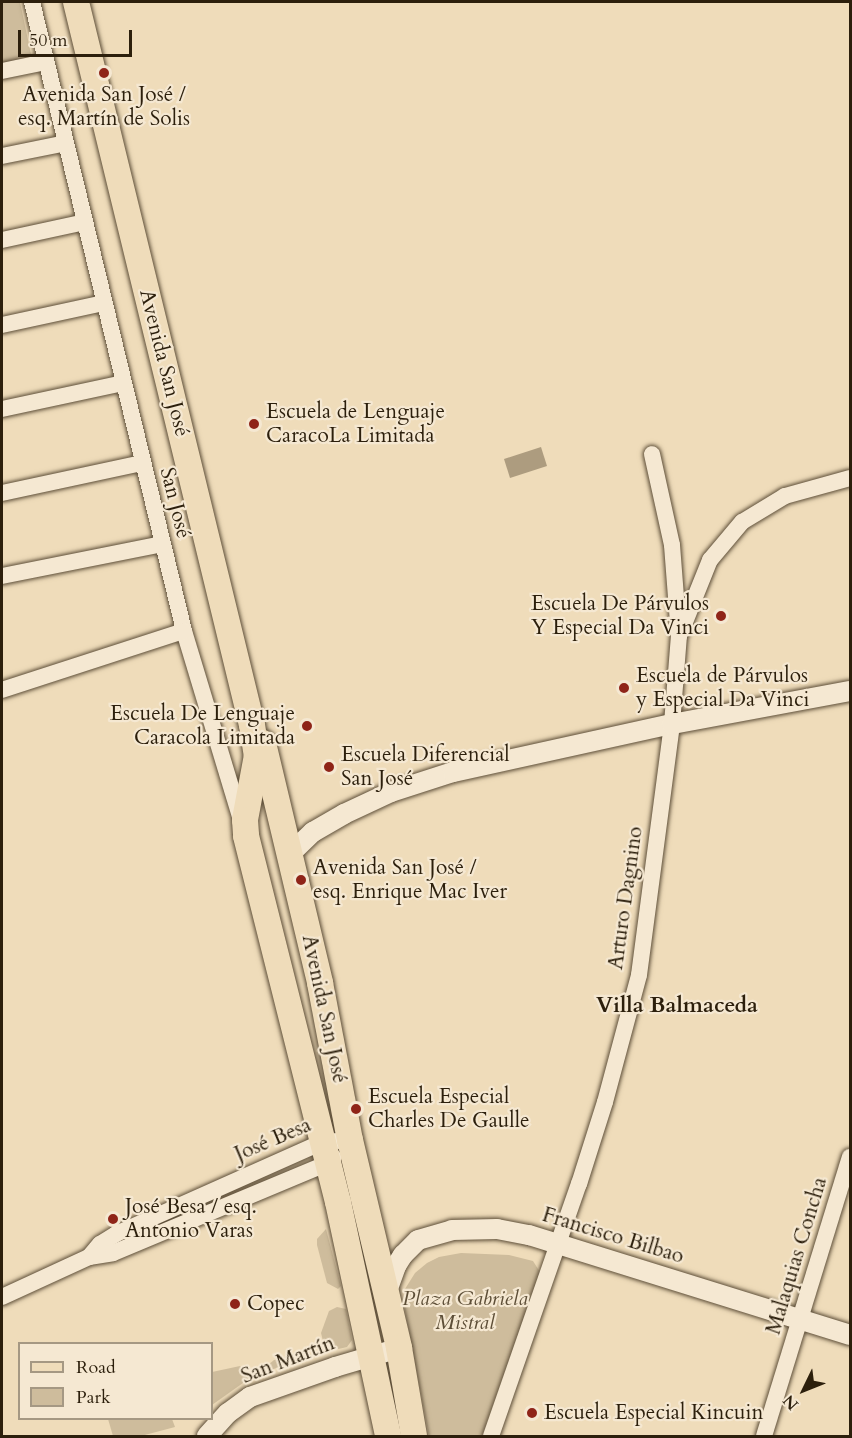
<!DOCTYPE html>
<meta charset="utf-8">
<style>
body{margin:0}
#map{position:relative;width:852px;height:1438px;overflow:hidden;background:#efdcba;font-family:Cardo,serif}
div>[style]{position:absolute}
.green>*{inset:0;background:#cebc9c}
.water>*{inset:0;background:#ad9c7f}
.roads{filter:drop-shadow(0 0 2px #5d4e38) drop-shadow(0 0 2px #5d4e38)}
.minor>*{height:16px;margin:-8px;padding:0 8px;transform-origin:8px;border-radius:8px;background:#f5e8d2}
.tertiary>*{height:20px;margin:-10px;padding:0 10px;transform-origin:10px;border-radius:10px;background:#f5e8d2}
.primary>*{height:26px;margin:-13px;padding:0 13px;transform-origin:13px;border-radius:13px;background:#efdcba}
.dots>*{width:16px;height:16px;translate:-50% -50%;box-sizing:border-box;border:3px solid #f5e8d2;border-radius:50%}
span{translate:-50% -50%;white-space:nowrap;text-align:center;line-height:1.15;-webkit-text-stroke:4.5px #f5e8d2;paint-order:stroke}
.poi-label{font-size:21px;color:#2c1f0c}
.left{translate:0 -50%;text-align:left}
.right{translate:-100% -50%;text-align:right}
.street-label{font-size:21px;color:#2c1f0c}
.park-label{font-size:21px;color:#5d4e37;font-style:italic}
.neighbourhood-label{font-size:22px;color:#2c1f0c;font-weight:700}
.frame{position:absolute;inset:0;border:3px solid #2c1f0c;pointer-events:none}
.legend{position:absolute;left:18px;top:1342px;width:195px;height:78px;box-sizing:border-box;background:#f5e8d2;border:2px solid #a59883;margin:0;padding:8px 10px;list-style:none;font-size:18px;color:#2c1f0c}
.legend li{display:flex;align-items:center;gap:12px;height:30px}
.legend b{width:30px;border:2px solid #a59883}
.north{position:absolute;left:774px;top:1360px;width:60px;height:60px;-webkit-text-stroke:4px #f5e8d2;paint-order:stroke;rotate:227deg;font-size:16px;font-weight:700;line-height:24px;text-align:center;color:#2c1f0c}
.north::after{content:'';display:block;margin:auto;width:21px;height:27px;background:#2c1f0c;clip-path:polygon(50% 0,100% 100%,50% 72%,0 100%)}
.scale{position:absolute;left:18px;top:30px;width:114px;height:27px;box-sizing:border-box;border:3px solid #2c1f0c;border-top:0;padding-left:8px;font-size:18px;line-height:21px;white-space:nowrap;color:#2c1f0c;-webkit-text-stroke:4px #f5e8d2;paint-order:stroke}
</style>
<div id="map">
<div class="green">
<i style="clip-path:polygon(2px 2px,20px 2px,32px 59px,2px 65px)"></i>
<i style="clip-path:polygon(326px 1229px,341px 1286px,338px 1289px,327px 1283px,317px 1245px,317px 1239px)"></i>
<i style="clip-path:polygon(461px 1253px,509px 1255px,533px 1261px,540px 1272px,482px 1436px,429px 1436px,403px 1300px,405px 1289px,415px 1273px,427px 1263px,439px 1257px)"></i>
<i style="clip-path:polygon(337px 1307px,346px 1309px,352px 1340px,347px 1347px,334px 1350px,324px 1345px,321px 1333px,329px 1311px)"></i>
<i style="clip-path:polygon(306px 1353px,315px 1356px,267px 1371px,268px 1365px,274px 1360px)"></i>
<i style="clip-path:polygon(240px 1366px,248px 1369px,250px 1378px,212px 1405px,212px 1372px)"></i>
<i style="clip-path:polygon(108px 1419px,172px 1419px,175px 1427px,141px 1436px,113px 1436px)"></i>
</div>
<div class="water">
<i style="clip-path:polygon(541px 447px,547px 466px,510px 478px,504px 459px)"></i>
</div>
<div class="roads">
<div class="minor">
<i style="left:32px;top:2px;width:647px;rotate:76.41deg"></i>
<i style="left:184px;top:631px;width:201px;rotate:73.2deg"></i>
<i style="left:2px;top:71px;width:45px;rotate:-11.6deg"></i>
<i style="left:2px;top:156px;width:65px;rotate:-11.5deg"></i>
<i style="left:2px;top:240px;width:85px;rotate:-12.2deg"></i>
<i style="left:2px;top:325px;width:104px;rotate:-12.2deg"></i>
<i style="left:2px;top:409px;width:124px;rotate:-12.1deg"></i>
<i style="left:2px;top:493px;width:143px;rotate:-12.1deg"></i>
<i style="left:2px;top:576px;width:163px;rotate:-11.3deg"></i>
<i style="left:681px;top:632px;width:78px;rotate:-68.1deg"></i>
<i style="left:710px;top:560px;width:50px;rotate:-49.9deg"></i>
<i style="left:742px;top:522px;width:50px;rotate:-31.2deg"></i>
<i style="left:785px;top:496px;width:67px;rotate:-15.5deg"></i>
<i style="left:2px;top:690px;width:191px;rotate:-18deg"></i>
<i style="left:89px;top:1257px;width:17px;rotate:-50deg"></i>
<i style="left:100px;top:1244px;width:19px;rotate:-32deg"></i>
<i style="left:116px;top:1234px;width:227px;rotate:-24deg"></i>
<i style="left:323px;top:1142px;width:27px;rotate:-4deg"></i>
<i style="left:2px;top:1297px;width:96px;rotate:-24.7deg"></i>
<i style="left:89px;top:1257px;width:24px;rotate:-9deg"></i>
<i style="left:113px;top:1253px;width:233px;rotate:-22.7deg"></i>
<i style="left:328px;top:1163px;width:8px;rotate:-45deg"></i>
<i style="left:491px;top:1436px;width:267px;rotate:-70.8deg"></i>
<i style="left:579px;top:1184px;width:86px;rotate:-72.4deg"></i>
<i style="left:605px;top:1102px;width:131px;rotate:-75deg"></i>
<i style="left:639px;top:975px;width:253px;rotate:-82.5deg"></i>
<i style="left:672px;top:724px;width:88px;rotate:-85.5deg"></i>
<i style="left:679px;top:636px;width:91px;rotate:-94.4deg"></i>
<i style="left:672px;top:545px;width:93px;rotate:-102.4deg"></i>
<i style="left:764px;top:1436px;width:292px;rotate:-72.9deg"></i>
</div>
<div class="tertiary">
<i style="left:290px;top:854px;width:32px;rotate:-44deg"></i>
<i style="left:313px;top:832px;width:36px;rotate:-30deg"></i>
<i style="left:344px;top:814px;width:52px;rotate:-25.1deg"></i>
<i style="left:391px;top:792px;width:65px;rotate:-17.9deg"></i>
<i style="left:453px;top:772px;width:224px;rotate:-12.4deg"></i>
<i style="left:672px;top:724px;width:181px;rotate:-10.5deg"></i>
<i style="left:387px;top:1291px;width:27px;rotate:-70deg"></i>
<i style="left:396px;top:1266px;width:13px;rotate:-58deg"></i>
<i style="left:403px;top:1255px;width:21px;rotate:-45deg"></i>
<i style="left:418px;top:1240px;width:35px;rotate:-16deg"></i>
<i style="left:452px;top:1230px;width:45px;rotate:-1.3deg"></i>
<i style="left:497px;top:1229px;width:33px;rotate:11deg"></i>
<i style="left:529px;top:1235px;width:336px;rotate:17.3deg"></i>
<i style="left:207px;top:1436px;width:31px;rotate:-48deg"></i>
<i style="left:228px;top:1413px;width:27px;rotate:-36deg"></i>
<i style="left:250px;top:1397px;width:90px;rotate:-19.4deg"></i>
<i style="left:335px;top:1367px;width:67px;rotate:-16.5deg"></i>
</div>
<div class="primary">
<i style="left:76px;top:2px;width:744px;rotate:76.32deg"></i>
<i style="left:252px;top:725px;width:30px;rotate:81deg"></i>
<i style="left:257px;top:755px;width:66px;rotate:100.5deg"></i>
<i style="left:245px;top:820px;width:16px;rotate:86deg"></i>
<i style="left:246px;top:836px;width:377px;rotate:75.9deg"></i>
<i style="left:338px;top:1202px;width:239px;rotate:77.9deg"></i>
<i style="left:263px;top:743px;width:247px;rotate:76.6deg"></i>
<i style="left:320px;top:983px;width:160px;rotate:79.2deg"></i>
<i style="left:350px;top:1140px;width:214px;rotate:76.7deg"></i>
<i style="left:399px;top:1348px;width:89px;rotate:80.3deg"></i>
</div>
</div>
<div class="dots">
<i style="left:104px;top:73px;background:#8f2418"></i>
<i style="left:254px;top:424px;background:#8f2418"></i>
<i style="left:721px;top:616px;background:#8f2418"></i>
<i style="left:624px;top:688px;background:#8f2418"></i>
<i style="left:307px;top:726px;background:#8f2418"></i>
<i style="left:329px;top:767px;background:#8f2418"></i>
<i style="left:301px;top:880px;background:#8f2418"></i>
<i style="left:356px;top:1109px;background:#8f2418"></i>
<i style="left:113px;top:1219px;background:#8f2418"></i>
<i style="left:235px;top:1304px;background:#8f2418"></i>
<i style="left:532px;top:1413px;background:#8f2418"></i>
</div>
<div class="poi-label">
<span style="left:104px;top:107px">Avenida San José /<br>esq. Martín de Solis</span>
<span class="left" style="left:266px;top:424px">Escuela de Lenguaje<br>CaracoLa Limitada</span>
<span class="right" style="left:709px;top:616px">Escuela De Párvulos<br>Y Especial Da Vinci</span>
<span class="left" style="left:636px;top:688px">Escuela de Párvulos<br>y Especial Da Vinci</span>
<span class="right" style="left:295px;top:726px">Escuela De Lenguaje<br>Caracola Limitada</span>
<span class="left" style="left:341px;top:767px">Escuela Diferencial<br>San José</span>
<span class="left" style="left:313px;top:880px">Avenida San José /<br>esq. Enrique Mac Iver</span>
<span class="left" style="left:368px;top:1109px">Escuela Especial<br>Charles De Gaulle</span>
<span class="left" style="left:125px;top:1219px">José Besa / esq.<br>Antonio Varas</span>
<span class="left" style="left:247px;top:1304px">Copec</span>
<span class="left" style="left:544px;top:1413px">Escuela Especial Kincuin</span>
</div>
<div class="street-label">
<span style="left:164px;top:363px;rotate:76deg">Avenida San José</span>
<span style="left:175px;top:503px;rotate:76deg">San José</span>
<span style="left:626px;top:898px;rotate:-82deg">Arturo Dagnino</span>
<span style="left:324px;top:1009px;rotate:78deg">Avenida San José</span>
<span style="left:273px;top:1140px;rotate:-23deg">José Besa</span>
<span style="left:613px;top:1236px;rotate:17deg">Francisco Bilbao</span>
<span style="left:797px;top:1256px;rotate:-73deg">Malaquias Concha</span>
<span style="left:288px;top:1360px;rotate:-21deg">San Martín</span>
</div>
<div class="park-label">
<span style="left:465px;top:1311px">Plaza Gabriela<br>Mistral</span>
</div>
<div class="neighbourhood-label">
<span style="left:677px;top:1006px">Villa Balmaceda</span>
</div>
<div class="frame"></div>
<ul class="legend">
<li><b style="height:8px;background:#efdcba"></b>Road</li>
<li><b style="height:16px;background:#cebc9c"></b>Park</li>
</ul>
<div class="north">N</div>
<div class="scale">50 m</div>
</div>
